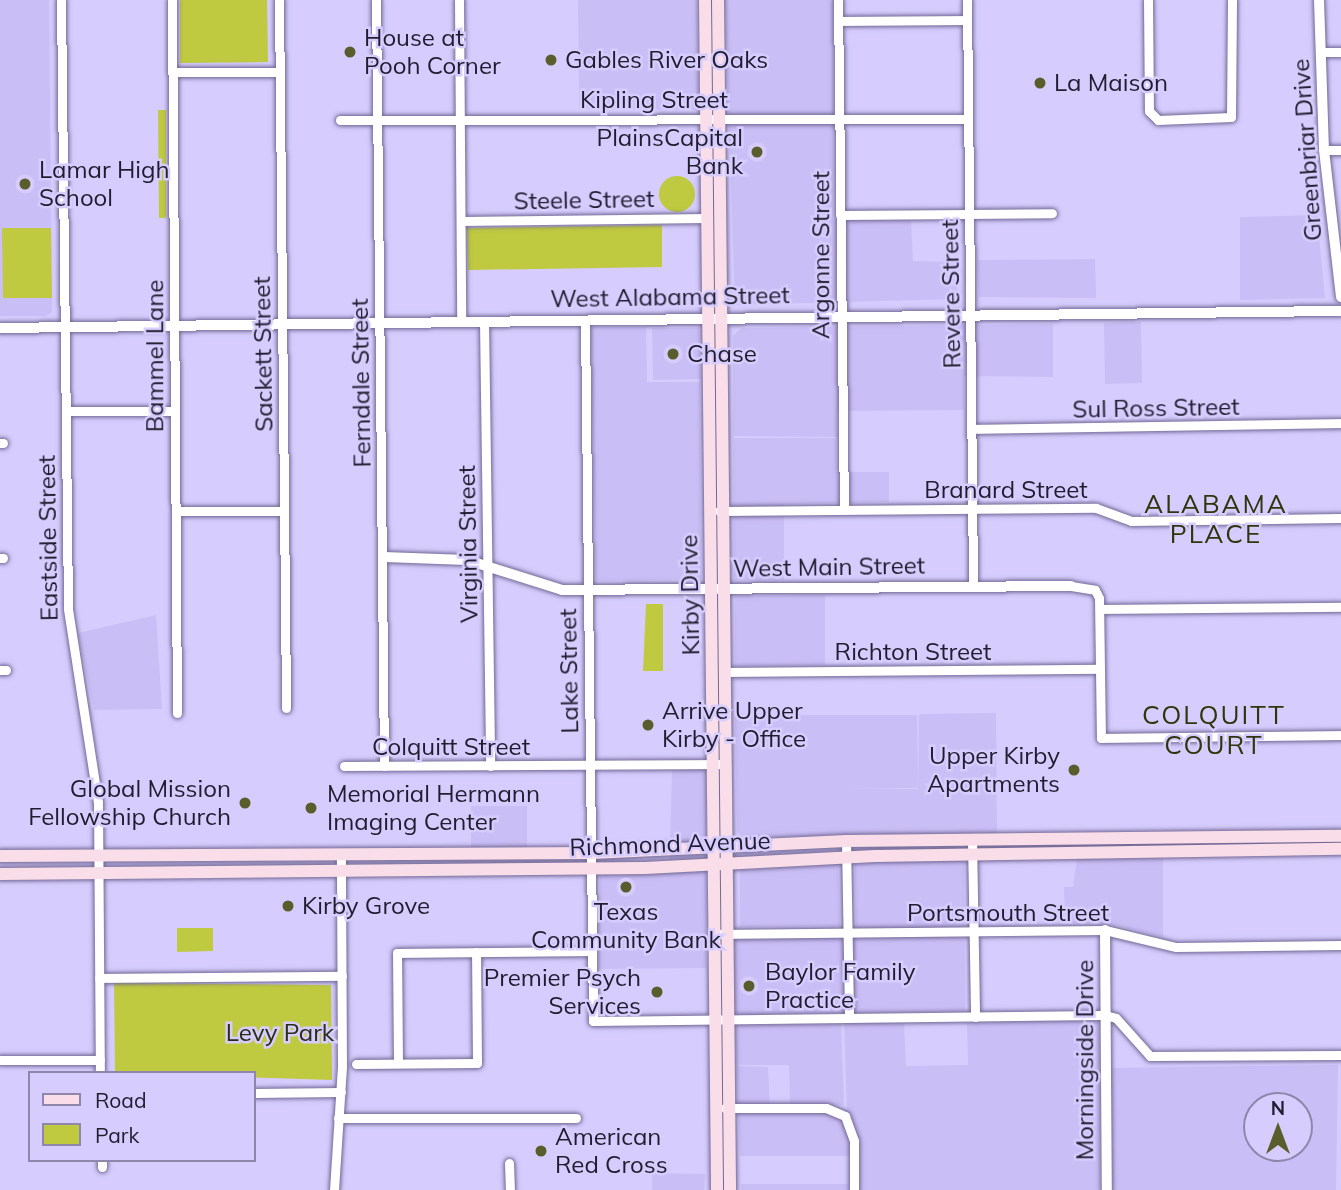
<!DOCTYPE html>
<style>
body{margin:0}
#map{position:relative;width:1341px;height:1190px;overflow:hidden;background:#d6cdfe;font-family:Mulish,sans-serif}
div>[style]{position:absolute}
.built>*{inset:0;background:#cabef6}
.green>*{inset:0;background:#bfca40}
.round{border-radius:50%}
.roads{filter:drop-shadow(0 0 2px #726894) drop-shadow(0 0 2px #726894)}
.minor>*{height:9px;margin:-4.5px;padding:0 4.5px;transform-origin:4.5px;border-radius:4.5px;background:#fff}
.tertiary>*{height:10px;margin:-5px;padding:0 5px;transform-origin:5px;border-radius:5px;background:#fff}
.secondary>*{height:12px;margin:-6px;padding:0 6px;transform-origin:6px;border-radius:6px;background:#f9dee9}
.dots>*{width:19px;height:19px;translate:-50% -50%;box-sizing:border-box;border:4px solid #d6cdfe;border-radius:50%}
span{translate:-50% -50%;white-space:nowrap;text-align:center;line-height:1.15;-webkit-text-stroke:5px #d6cdfe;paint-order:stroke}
.poi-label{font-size:24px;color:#211d2f}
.left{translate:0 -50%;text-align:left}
.right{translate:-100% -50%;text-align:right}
.street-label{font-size:24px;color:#211d2f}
.park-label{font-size:24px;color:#2a2d16}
.neighbourhood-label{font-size:26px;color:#31350c;letter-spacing:2px}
.legend{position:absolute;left:28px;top:1071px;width:228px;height:91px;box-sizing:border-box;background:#d6cdfe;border:2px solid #8e87ab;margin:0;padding:9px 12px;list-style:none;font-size:21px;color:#211d2f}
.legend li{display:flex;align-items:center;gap:14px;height:35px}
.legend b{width:35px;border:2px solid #8e87ab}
.north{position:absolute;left:1243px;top:1092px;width:70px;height:70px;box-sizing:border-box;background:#d6cdfe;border:2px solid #8e87ab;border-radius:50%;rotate:0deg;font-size:19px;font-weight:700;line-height:28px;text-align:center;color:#211d2f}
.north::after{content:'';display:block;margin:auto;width:24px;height:32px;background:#585d2b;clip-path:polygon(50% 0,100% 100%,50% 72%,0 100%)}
</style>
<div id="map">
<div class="built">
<i style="clip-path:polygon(0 0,49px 0,52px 312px,46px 316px,0 316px)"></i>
<i style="clip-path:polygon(578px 0,697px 0,698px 110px,579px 108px)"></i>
<i style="clip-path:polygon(725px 0,833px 0,833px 220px,911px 219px,913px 261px,958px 262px,957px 299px,735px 305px)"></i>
<i style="clip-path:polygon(1317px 215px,1325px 298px,1240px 300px,1240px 217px)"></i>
<i style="clip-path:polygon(1095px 259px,1096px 298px,979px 297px,977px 260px)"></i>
<i style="clip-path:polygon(1141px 322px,1142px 383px,1105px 384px,1104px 323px)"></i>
<i style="clip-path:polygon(1053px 324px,1053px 377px,964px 376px,964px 410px,837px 411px,837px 437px,733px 436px,733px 336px,741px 328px)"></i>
<i style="clip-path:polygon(591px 327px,646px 327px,647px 382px,700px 382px,701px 579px,596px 581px)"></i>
<i style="clip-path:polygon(652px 328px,699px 328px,701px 379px,653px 380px)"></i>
<i style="clip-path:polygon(733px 438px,836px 438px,836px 472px,889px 472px,889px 502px,784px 504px,784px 580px,734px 580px)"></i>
<i style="clip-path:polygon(825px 595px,825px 665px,735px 666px,735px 596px)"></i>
<i style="clip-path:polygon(156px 615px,162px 709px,94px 710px,78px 633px)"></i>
<i style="clip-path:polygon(996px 713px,997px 834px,744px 837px,737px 832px,735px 715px,917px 715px,918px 788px,841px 789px,918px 789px,919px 714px)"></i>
<i style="clip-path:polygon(706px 769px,706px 968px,599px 969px,600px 876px,669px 874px,672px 770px)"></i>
<i style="clip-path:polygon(471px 806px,527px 806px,527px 847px,471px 847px)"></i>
<i style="clip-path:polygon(964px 857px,965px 1011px,733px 1015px,733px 938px,856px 935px,855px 864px)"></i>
<i style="clip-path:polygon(1163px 857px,1163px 937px,1108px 923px,1065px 923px,1064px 887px,1073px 887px,1077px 858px)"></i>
<i style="clip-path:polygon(838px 864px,840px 926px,740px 927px,740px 870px)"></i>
<i style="clip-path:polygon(1099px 1020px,1100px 1190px,859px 1190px,858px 1156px,740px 1156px,737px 1066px,768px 1067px,770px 1111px,847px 1110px,844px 1023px,904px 1022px,906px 1066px,968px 1065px,967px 1023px)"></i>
<i style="clip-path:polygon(841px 1024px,844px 1105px,790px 1105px,789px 1065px,737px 1065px,735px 1025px)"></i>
<i style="clip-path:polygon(evenodd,1338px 1065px,1336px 1190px,1110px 1190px,1109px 1068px,1338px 1065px,1257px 1106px,1299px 1106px,1299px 1148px,1257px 1148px,1257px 1106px)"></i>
<i style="clip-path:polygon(652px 1173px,705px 1174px,704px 1190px,652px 1190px)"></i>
<i style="clip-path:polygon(741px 1184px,849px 1184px,849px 1190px,741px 1190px)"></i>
</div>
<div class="green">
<i style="clip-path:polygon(180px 0,267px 0,268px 62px,180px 63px)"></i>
<i style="clip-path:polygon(158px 110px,166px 110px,166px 218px,159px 218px)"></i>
<i class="round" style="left:659px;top:176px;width:36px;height:36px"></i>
<i style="clip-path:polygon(662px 225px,662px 267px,468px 270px,467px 228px)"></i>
<i style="clip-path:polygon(2px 228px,51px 228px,52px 298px,3px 298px)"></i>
<i style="clip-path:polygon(646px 604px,663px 604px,663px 671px,643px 671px)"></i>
<i style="clip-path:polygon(177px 928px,213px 928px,213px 951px,177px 952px)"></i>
<i style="clip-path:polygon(114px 983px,331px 985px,332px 1080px,115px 1073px)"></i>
</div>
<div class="roads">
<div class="minor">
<i style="left:61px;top:0;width:609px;rotate:89.34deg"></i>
<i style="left:68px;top:609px;width:195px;rotate:81.2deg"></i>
<i style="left:98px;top:802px;width:271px;rotate:89.6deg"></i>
<i style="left:172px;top:0;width:713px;rotate:89.6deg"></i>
<i style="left:279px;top:0;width:708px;rotate:89.43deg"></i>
<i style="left:376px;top:0;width:766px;rotate:89.4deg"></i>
<i style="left:459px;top:0;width:321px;rotate:89.6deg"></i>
<i style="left:838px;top:0;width:510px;rotate:89.33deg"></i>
<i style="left:967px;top:0;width:587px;rotate:89.41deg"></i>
<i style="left:1148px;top:0;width:111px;rotate:89.5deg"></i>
<i style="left:1149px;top:111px;width:13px;rotate:45deg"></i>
<i style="left:1158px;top:120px;width:73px;rotate:-2.4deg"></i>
<i style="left:1231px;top:117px;width:117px;rotate:-89.5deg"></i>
<i style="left:839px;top:21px;width:128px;rotate:-0.4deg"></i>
<i style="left:1320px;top:52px;width:21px"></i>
<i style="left:172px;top:72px;width:108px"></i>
<i style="left:340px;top:120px;width:628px;rotate:-0.09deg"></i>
<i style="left:1324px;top:150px;width:17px"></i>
<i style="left:840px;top:215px;width:212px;rotate:-0.5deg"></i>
<i style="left:461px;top:221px;width:246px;rotate:-0.7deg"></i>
<i style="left:585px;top:320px;width:701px;rotate:89.35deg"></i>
<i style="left:593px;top:1021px;width:512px;rotate:-0.67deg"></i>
<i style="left:1105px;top:1015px;width:11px;rotate:15deg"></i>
<i style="left:1116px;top:1018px;width:51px;rotate:48.2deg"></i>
<i style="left:1150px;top:1056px;width:191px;rotate:-0.3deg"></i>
<i style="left:484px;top:321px;width:445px;rotate:89.2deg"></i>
<i style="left:66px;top:411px;width:109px"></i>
<i style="left:971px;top:429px;width:370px;rotate:-0.9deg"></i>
<i style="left:0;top:443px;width:3px"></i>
<i style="left:176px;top:511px;width:108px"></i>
<i style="left:719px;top:511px;width:377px;rotate:-0.5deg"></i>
<i style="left:1096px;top:508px;width:37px;rotate:20deg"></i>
<i style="left:1131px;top:521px;width:210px;rotate:-0.8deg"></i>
<i style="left:0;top:558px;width:3px"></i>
<i style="left:1071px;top:586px;width:24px;rotate:9deg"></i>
<i style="left:1095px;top:590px;width:9px;rotate:63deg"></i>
<i style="left:1099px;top:598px;width:140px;rotate:89.2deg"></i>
<i style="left:1101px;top:738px;width:240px;rotate:-0.7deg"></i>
<i style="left:1101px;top:609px;width:240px;rotate:-0.5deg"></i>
<i style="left:0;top:670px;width:6px"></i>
<i style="left:726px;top:672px;width:374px;rotate:-0.5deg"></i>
<i style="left:344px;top:766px;width:382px;rotate:-0.3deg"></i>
<i style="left:972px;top:839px;width:178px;rotate:89deg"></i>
<i style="left:846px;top:841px;width:177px;rotate:89deg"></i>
<i style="left:715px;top:934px;width:390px;rotate:-0.6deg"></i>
<i style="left:1105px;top:930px;width:73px;rotate:13.5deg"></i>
<i style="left:1176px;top:947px;width:165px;rotate:-0.7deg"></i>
<i style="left:99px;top:978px;width:243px;rotate:-0.5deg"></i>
<i style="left:0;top:1060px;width:100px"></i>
<i style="left:398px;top:1063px;width:110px;rotate:-90.5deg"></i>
<i style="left:397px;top:953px;width:195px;rotate:-0.6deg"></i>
<i style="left:356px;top:1064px;width:121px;rotate:-0.5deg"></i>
<i style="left:477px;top:1063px;width:111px;rotate:-90.5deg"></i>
<i style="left:254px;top:1093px;width:87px;rotate:-0.7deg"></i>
<i style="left:725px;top:1108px;width:101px"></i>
<i style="left:826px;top:1108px;width:21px;rotate:23deg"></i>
<i style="left:845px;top:1116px;width:27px;rotate:70deg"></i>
<i style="left:854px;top:1141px;width:49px;rotate:90deg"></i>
<i style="left:338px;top:1118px;width:238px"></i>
<i style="left:102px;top:1160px;width:7px;rotate:90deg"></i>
<i style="left:509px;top:1163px;width:27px;rotate:88deg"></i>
<i style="left:334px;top:1190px;width:123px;rotate:-86.3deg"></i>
<i style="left:342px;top:1067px;width:214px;rotate:-90.3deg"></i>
</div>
<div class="tertiary">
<i style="left:1319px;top:0;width:150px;rotate:88.1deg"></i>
<i style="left:1324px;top:150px;width:148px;rotate:83.4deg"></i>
<i style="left:0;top:328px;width:1341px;rotate:-0.73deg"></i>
<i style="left:384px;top:557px;width:83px;rotate:2.1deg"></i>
<i style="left:467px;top:560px;width:100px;rotate:17.5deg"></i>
<i style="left:562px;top:590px;width:509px;rotate:-0.45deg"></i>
<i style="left:1105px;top:930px;width:260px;rotate:89.6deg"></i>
</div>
<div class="secondary">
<i style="left:705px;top:0;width:1190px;rotate:89.42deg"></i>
<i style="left:718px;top:0;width:1190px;rotate:89.42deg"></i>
<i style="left:0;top:856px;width:592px;rotate:-0.29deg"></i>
<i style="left:592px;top:853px;width:254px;rotate:-2.7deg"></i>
<i style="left:846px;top:841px;width:495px;rotate:-0.6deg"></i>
<i style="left:0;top:874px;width:645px;rotate:-0.53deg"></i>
<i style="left:645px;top:868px;width:230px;rotate:-3deg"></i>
<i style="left:875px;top:856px;width:466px;rotate:-0.9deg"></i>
</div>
</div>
<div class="dots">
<i style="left:350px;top:52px;background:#585d2b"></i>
<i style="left:551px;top:60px;background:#585d2b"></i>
<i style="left:1040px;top:83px;background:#585d2b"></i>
<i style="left:757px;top:152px;background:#585d2b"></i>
<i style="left:25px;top:184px;background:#585d2b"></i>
<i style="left:673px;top:354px;background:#585d2b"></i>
<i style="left:648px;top:725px;background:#585d2b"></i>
<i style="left:1074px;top:770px;background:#585d2b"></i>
<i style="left:245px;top:803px;background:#585d2b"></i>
<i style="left:311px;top:808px;background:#585d2b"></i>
<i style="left:626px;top:887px;background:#585d2b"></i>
<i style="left:288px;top:906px;background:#585d2b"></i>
<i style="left:749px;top:986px;background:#585d2b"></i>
<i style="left:657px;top:992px;background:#585d2b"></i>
<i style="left:541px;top:1151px;background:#585d2b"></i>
</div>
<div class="poi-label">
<span class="left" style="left:364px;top:52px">House at<br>Pooh Corner</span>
<span class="left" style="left:565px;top:60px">Gables River Oaks</span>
<span class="left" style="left:1054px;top:83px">La Maison</span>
<span class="right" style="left:743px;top:152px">PlainsCapital<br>Bank</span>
<span class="left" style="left:39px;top:184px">Lamar High<br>School</span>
<span class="left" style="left:687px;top:354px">Chase</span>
<span class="left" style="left:662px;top:725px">Arrive Upper<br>Kirby - Office</span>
<span class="right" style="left:1060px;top:770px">Upper Kirby<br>Apartments</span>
<span class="right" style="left:231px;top:803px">Global Mission<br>Fellowship Church</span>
<span class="left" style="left:327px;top:808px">Memorial Hermann<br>Imaging Center</span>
<span class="left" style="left:302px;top:906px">Kirby Grove</span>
<span style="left:626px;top:926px">Texas<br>Community Bank</span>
<span class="left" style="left:765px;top:986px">Baylor Family<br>Practice</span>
<span class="right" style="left:641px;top:992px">Premier Psych<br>Services</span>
<span class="left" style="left:555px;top:1151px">American<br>Red Cross</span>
</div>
<div class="street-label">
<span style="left:654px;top:100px">Kipling Street</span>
<span style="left:1307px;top:150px;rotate:-94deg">Greenbriar Drive</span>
<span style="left:584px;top:200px;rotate:-1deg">Steele Street</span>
<span style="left:821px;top:255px;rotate:-90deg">Argonne Street</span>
<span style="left:951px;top:294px;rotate:-91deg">Revere Street</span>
<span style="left:670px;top:297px;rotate:-1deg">West Alabama Street</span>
<span style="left:263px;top:354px;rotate:-91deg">Sackett Street</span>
<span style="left:155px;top:356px;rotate:-90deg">Bammel Lane</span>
<span style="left:361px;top:383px;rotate:-91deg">Ferndale Street</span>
<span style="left:1156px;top:408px;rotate:-1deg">Sul Ross Street</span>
<span style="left:1006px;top:490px">Branard Street</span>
<span style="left:48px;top:538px;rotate:-91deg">Eastside Street</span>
<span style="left:468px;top:544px;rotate:-91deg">Virginia Street</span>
<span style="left:829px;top:567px;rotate:-1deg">West Main Street</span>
<span style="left:690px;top:595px;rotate:-91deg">Kirby Drive</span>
<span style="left:913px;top:652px">Richton Street</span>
<span style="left:569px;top:671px;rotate:-91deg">Lake Street</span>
<span style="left:451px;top:747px">Colquitt Street</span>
<span style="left:670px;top:844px;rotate:-2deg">Richmond Avenue</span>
<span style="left:1008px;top:913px">Portsmouth Street</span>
<span style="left:1085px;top:1060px;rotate:-90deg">Morningside Drive</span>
</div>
<div class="park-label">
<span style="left:280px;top:1033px">Levy Park</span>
</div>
<div class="neighbourhood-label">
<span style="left:1216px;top:519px">ALABAMA<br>PLACE</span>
<span style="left:1214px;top:730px">COLQUITT<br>COURT</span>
</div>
<ul class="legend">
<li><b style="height:9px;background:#f9dee9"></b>Road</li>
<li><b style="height:19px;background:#bfca40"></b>Park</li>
</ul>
<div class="north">N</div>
</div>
